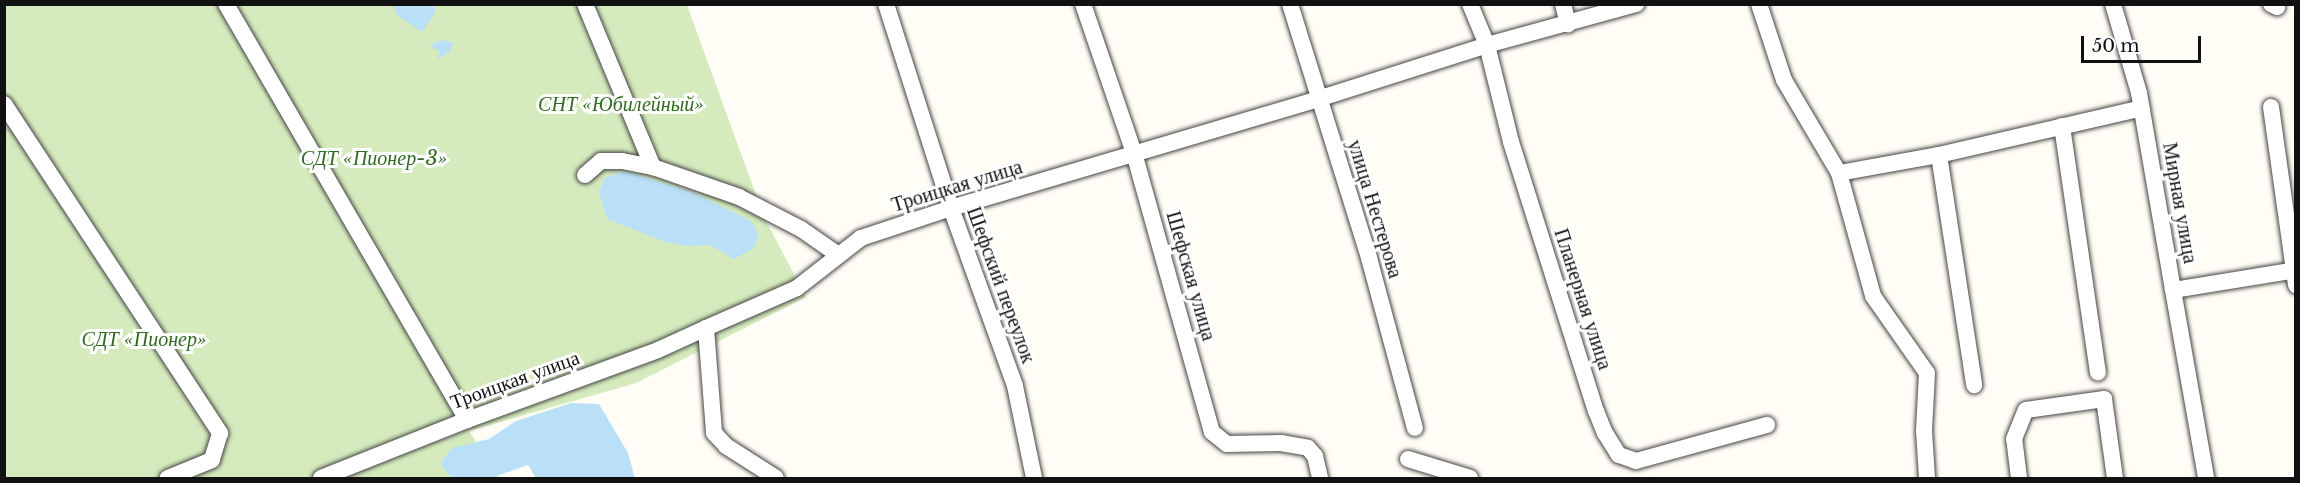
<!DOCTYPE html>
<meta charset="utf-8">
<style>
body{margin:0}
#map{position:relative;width:2300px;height:483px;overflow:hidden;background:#fffdf5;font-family:"Libre Baskerville",serif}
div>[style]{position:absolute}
.green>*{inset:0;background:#d5ebbd}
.water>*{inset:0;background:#b9e0f7}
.roads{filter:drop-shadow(0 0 2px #444) drop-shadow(0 0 2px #444)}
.minor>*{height:16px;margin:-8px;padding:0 8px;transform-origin:8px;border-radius:8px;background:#fff}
span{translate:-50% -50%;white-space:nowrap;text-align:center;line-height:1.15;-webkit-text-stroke:6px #fff;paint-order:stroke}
.park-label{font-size:20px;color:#2f6b1f;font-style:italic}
.street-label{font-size:20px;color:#111}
.frame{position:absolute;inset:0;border:6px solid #111;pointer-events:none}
.scale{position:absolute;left:2081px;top:36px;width:120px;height:27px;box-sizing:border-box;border:3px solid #111;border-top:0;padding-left:8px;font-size:18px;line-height:21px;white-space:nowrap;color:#111;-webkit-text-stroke:4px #fff;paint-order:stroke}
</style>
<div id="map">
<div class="green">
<i style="clip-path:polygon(4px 5px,687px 5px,764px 217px,806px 297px,636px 383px,469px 431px,500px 478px,5px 478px)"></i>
</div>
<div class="water">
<i style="clip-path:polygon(393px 5px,433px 5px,436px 11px,422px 32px,397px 15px)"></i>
<i style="clip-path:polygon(442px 40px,454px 43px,449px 52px,437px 60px,440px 51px,429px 46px)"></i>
<i style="clip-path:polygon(624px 171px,692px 192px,751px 221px,759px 235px,754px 248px,734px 259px,710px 245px,685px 246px,663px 241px,607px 219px,599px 192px,605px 178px)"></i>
<i style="clip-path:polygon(571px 403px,599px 404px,628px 453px,635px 478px,536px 478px,528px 465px,491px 478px,452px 478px,440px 464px,452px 448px,489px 439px,516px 421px)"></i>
</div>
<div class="roads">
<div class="minor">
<i style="left:226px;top:4px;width:481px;rotate:59.9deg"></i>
<i style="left:585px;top:4px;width:177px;rotate:67.4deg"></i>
<i style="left:886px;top:4px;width:214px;rotate:72.3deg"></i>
<i style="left:951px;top:208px;width:189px;rotate:70.2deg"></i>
<i style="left:1015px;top:386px;width:94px;rotate:78.3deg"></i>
<i style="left:1083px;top:4px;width:157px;rotate:71.1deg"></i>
<i style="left:1134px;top:153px;width:290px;rotate:74.4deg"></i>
<i style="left:1212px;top:432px;width:19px;rotate:39deg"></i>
<i style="left:1227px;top:444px;width:54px;rotate:-1.1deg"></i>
<i style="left:1281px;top:443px;width:27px;rotate:10deg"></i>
<i style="left:1308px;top:448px;width:11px;rotate:49deg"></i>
<i style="left:1315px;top:456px;width:23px;rotate:77deg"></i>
<i style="left:1290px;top:4px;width:266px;rotate:72.7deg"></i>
<i style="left:1369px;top:258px;width:176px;rotate:74.9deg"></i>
<i style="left:1470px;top:4px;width:44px;rotate:67.5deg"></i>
<i style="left:1487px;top:45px;width:100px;rotate:76.1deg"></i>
<i style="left:1511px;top:142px;width:282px;rotate:72.5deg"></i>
<i style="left:1596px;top:411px;width:24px;rotate:68deg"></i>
<i style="left:1605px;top:433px;width:26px;rotate:58deg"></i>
<i style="left:1619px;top:455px;width:18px;rotate:19deg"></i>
<i style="left:1636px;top:461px;width:136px;rotate:-15.4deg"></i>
<i style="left:1563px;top:4px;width:21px;rotate:76deg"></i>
<i style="left:1759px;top:4px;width:80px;rotate:71.8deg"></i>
<i style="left:1784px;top:80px;width:108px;rotate:59.4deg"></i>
<i style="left:1839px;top:173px;width:128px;rotate:74.5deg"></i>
<i style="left:1873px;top:296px;width:94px;rotate:55deg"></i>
<i style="left:1927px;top:373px;width:58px;rotate:93deg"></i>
<i style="left:1924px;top:431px;width:47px;rotate:86.3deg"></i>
<i style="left:2113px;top:4px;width:93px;rotate:73.7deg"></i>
<i style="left:2139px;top:93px;width:200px;rotate:80.2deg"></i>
<i style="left:2173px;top:290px;width:125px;rotate:-9.2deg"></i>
<i style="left:2271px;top:4px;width:7px;rotate:27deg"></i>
<i style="left:4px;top:104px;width:394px;rotate:56.7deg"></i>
<i style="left:220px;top:433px;width:28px;rotate:107deg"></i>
<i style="left:212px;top:460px;width:48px;rotate:157.8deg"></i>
<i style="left:2271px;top:107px;width:180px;rotate:82deg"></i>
<i style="left:2062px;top:126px;width:249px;rotate:81.7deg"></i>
<i style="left:1939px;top:155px;width:233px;rotate:81.3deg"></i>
<i style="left:1839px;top:173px;width:102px;rotate:-10.2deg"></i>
<i style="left:1939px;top:155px;width:208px;rotate:-13deg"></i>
<i style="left:585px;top:175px;width:21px;rotate:-41deg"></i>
<i style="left:601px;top:161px;width:21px"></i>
<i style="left:622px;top:161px;width:32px;rotate:11deg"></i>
<i style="left:653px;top:167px;width:91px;rotate:19.2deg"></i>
<i style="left:739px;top:197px;width:70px;rotate:27.3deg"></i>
<i style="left:801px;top:229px;width:44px;rotate:34.8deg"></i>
<i style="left:2173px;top:290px;width:191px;rotate:80deg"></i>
<i style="left:706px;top:328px;width:105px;rotate:85.6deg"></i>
<i style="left:714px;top:433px;width:18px;rotate:47deg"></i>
<i style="left:726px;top:446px;width:59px;rotate:32.6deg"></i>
<i style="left:1408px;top:459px;width:65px;rotate:17deg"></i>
<i style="left:321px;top:478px;width:157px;rotate:-21.7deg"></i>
<i style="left:467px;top:420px;width:203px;rotate:-20.1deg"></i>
<i style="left:658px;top:350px;width:53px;rotate:-24.6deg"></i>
<i style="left:706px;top:328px;width:99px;rotate:-23.7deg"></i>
<i style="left:797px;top:288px;width:81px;rotate:-38deg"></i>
<i style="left:861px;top:238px;width:95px;rotate:-18.4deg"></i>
<i style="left:951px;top:208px;width:383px;rotate:-16.5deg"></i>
<i style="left:1318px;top:99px;width:177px;rotate:-17.7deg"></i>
<i style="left:1487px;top:45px;width:155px;rotate:-15.4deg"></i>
<i style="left:2019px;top:478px;width:39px;rotate:-97deg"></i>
<i style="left:2014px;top:439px;width:31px;rotate:-68deg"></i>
<i style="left:2026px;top:410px;width:79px;rotate:-8deg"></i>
<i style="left:2104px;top:399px;width:80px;rotate:82.1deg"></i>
</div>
</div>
<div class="park-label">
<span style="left:621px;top:104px">СНТ «Юбилейный»</span>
<span style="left:374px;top:158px">СДТ «Пионер-3»</span>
<span style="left:144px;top:339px">СДТ «Пионер»</span>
</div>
<div class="street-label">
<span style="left:957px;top:186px;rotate:-17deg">Троицкая улица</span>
<span style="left:2180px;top:203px;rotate:80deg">Мирная улица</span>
<span style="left:1375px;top:209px;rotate:73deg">улица Нестерова</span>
<span style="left:1191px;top:276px;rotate:74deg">Шефская улица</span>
<span style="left:1001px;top:285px;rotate:70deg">Шефский переулок</span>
<span style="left:1583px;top:299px;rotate:72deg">Планерная улица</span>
<span style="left:515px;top:380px;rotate:-20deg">Троицкая улица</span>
</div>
<div class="frame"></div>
<div class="scale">50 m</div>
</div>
